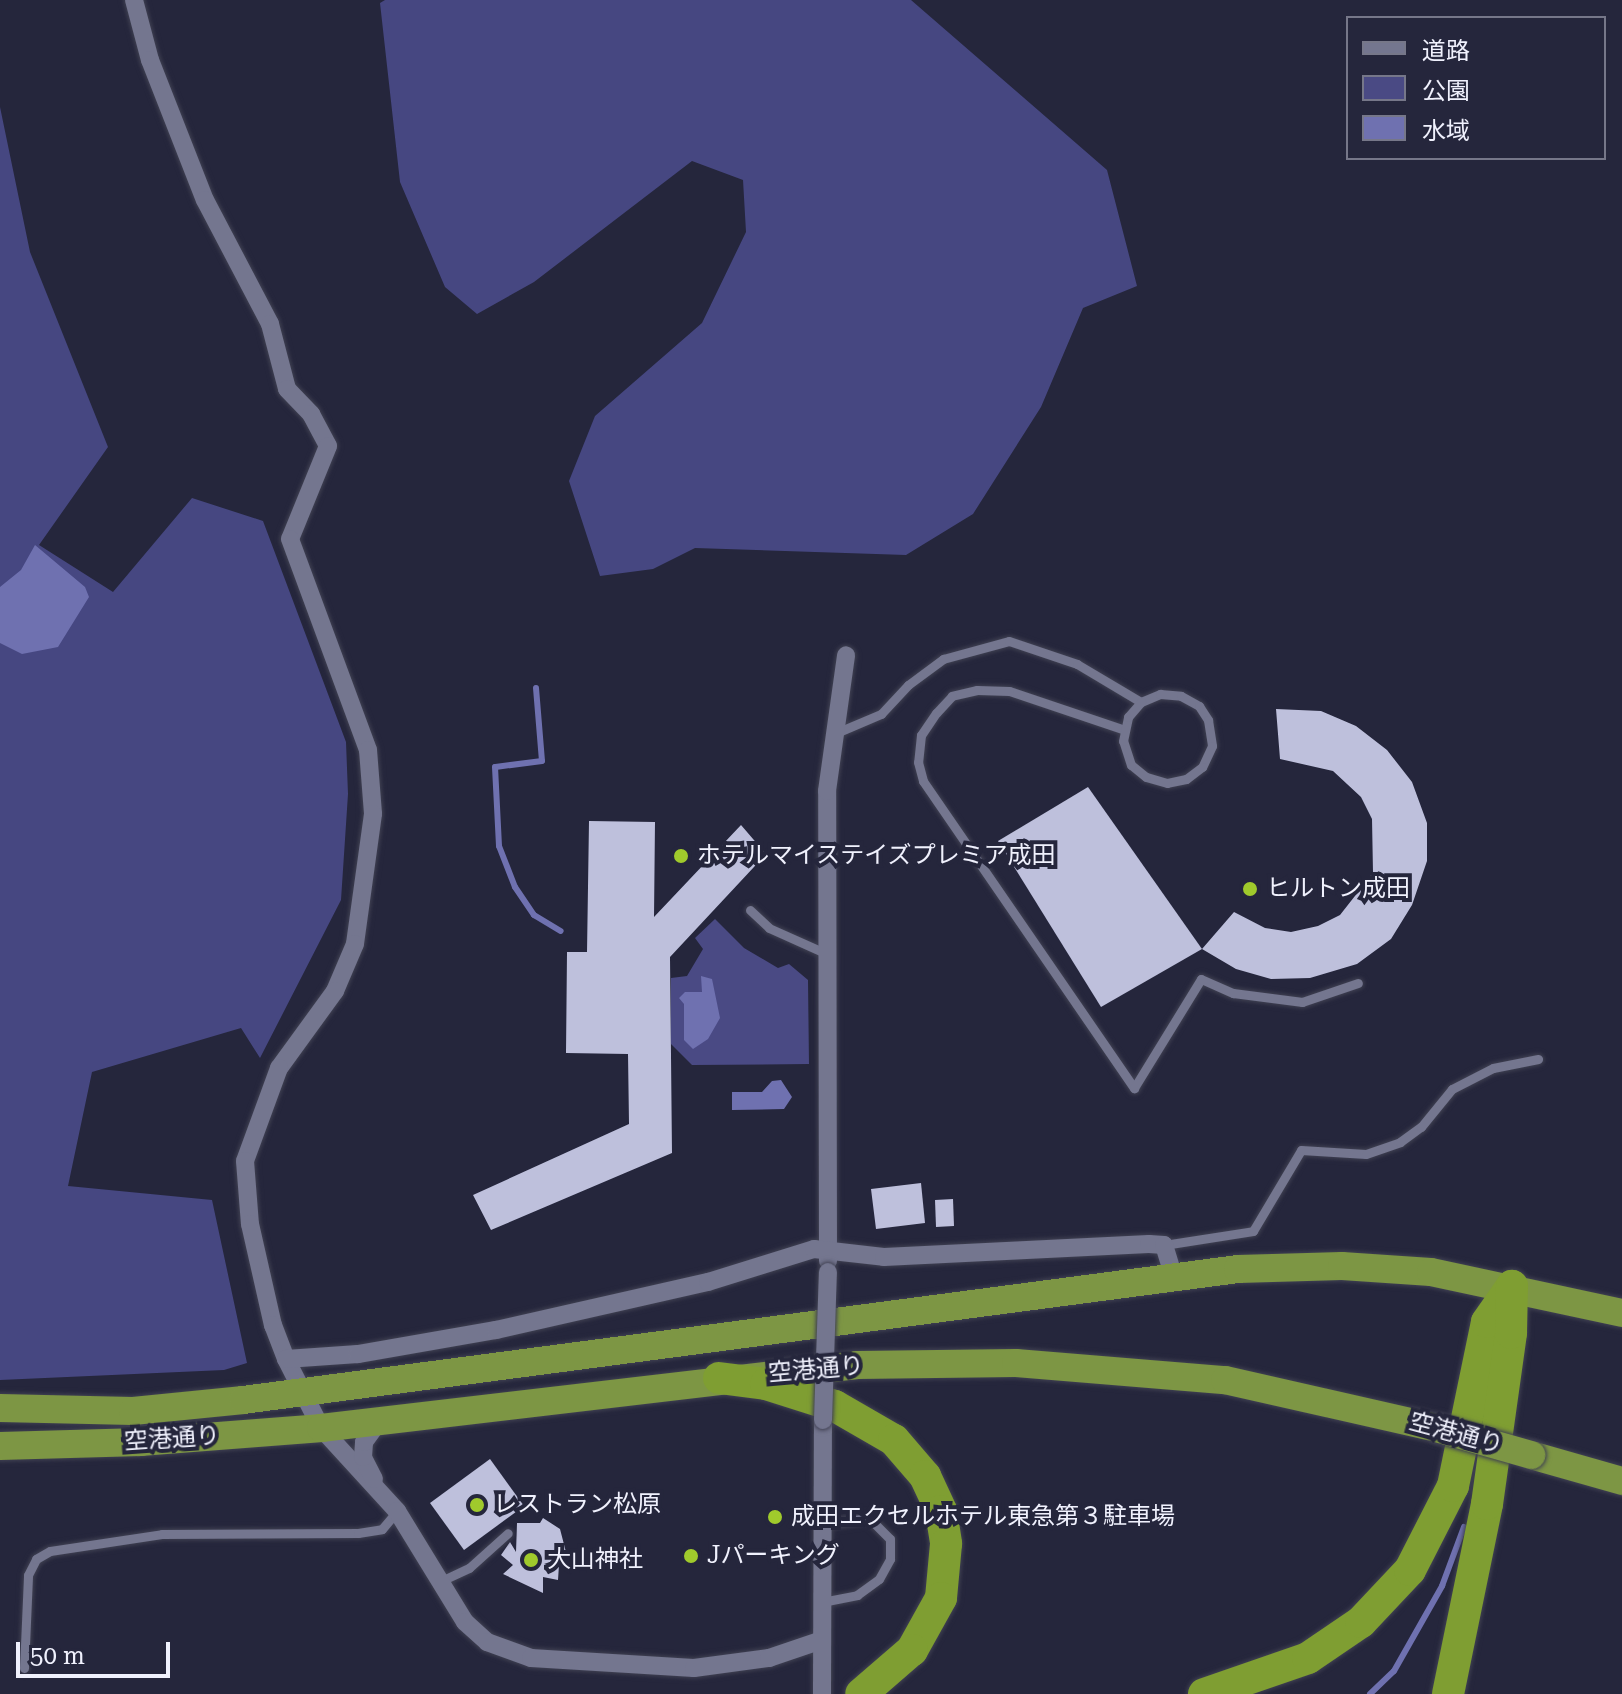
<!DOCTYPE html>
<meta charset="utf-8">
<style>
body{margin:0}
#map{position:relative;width:1622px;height:1694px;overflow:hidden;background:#25263c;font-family:"Roboto Serif","Noto Sans JP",serif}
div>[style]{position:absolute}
.green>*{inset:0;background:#4a4a84}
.forest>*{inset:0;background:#464781}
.water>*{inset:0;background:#6f71b0}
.stream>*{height:6px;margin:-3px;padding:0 3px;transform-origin:3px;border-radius:3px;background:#6f71b0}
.building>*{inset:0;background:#bec0dc}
.roads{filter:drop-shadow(0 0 2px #404152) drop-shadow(0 0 2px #404152)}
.service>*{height:9px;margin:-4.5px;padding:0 4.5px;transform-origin:4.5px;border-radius:4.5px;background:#74768f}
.minor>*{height:18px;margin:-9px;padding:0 9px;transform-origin:9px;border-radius:9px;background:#74768f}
.trunk>*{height:28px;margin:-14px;padding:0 14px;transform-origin:14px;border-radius:14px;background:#7d9644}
.motorway>*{height:32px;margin:-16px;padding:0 16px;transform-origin:16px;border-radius:16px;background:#7f9e32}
.bridges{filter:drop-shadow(0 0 2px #404152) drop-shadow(0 0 2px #404152)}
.minor-bridge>*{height:18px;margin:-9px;padding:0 9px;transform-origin:9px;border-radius:9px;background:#74768f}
.trunk-bridge>*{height:28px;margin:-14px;padding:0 14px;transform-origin:14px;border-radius:14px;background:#7d9644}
.dots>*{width:22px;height:22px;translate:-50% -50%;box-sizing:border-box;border:4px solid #25263c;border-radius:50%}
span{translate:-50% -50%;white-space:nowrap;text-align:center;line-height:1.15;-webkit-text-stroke:8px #25263c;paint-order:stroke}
.poi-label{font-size:24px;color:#f0f1fd}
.left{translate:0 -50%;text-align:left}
.street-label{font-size:24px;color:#f0f1fd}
.legend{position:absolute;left:1346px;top:16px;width:260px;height:144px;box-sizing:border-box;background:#25263c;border:2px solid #767789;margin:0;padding:10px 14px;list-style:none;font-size:24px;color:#f0f1fd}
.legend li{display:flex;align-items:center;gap:16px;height:40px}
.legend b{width:40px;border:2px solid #767789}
.scale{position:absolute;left:16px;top:1642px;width:154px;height:36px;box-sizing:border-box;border:4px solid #f0f1fd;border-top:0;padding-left:10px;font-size:24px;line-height:28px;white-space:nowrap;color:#f0f1fd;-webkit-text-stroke:6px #25263c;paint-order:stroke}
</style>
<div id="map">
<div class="green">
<i style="clip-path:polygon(715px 919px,744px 948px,778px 968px,789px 964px,808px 980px,809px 1064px,692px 1065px,671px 1044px,671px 978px,687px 976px,703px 949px,695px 938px)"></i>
</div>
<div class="forest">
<i style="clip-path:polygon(385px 0,911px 0,1107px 170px,1137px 286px,1083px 308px,1041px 407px,973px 514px,906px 555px,695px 548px,653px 569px,600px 576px,569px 481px,595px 416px,702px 323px,746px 232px,743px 180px,692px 161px,534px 282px,477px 314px,445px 287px,400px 182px,380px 3px)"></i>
<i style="clip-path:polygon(0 107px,30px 252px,108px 447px,39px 545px,113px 592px,192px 498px,263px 521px,346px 742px,348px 794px,341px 900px,260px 1058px,241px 1028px,92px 1072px,68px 1186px,212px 1200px,247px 1363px,224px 1370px,0 1380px)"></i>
</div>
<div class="water">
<i style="clip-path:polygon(35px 545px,85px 587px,89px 597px,58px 647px,22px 654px,0 643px,0 587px,21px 570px)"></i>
<i style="clip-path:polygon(701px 976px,712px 979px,720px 1018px,708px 1039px,693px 1049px,684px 1040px,684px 1004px,679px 998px,685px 992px,702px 992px)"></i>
<i style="clip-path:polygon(781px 1080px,792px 1097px,784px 1109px,732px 1110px,732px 1092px,762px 1092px,772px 1081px)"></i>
</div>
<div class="stream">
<i style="left:536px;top:688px;width:73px;rotate:85.3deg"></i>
<i style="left:542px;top:761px;width:47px;rotate:172.7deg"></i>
<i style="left:495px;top:767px;width:79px;rotate:87.1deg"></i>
<i style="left:499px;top:846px;width:44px;rotate:68.7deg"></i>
<i style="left:515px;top:887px;width:34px;rotate:56deg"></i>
<i style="left:534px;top:915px;width:31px;rotate:31deg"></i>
<i style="left:1370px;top:1694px;width:33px;rotate:-44deg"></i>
<i style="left:1394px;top:1671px;width:98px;rotate:-60.5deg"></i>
<i style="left:1442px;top:1586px;width:63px;rotate:-69.6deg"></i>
</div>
<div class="building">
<i style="clip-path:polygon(1276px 709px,1321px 711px,1356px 726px,1387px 750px,1412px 782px,1427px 823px,1427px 861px,1412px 905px,1391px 939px,1357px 964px,1310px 978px,1271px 979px,1236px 969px,1202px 949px,1234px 912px,1265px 928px,1291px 932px,1318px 926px,1340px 915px,1373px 873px,1372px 819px,1361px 797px,1333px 771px,1280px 759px)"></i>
<i style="clip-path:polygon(1088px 787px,1202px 949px,1101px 1007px,998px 841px)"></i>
<i style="clip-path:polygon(589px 821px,655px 822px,654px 917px,741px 825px,766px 854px,670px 957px,672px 1153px,491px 1230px,473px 1195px,629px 1124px,628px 1054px,566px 1053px,567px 952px,587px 952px)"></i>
<i style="clip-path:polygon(921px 1183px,925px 1223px,876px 1229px,871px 1189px)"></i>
<i style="clip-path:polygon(953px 1199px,954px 1226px,936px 1227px,935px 1200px)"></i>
<i style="clip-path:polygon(490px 1459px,524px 1506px,464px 1550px,430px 1503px)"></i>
<i style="clip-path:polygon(543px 1518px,560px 1529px,567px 1556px,544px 1564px,559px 1565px,558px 1580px,543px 1577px,543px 1593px,503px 1574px,513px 1565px,501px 1555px,510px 1542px,516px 1552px,517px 1523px,540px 1523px)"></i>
</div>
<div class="roads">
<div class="service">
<i style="left:1125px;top:730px;width:122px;rotate:-161.4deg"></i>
<i style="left:1009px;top:691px;width:32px;rotate:-178deg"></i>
<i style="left:977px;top:690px;width:26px;rotate:167deg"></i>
<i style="left:952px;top:696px;width:23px;rotate:133deg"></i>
<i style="left:936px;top:713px;width:27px;rotate:124deg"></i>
<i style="left:921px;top:735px;width:27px;rotate:96deg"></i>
<i style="left:918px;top:762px;width:20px;rotate:75deg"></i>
<i style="left:923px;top:781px;width:373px;rotate:55.5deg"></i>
<i style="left:1134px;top:1088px;width:128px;rotate:-58.4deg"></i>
<i style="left:1201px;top:979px;width:35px;rotate:24deg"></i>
<i style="left:1233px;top:993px;width:70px;rotate:7.4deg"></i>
<i style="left:1302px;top:1002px;width:59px;rotate:-18.7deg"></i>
<i style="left:836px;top:733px;width:49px;rotate:-22.9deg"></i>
<i style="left:881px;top:714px;width:40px;rotate:-47deg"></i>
<i style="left:908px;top:685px;width:44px;rotate:-36.6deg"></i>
<i style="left:943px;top:659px;width:68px;rotate:-15.3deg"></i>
<i style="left:1009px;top:641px;width:72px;rotate:18.7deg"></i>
<i style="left:1077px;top:664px;width:74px;rotate:30.7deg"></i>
<i style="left:1141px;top:702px;width:21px;rotate:-23deg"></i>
<i style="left:1160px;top:694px;width:21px;rotate:5deg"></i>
<i style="left:1181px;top:696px;width:21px;rotate:29deg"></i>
<i style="left:1199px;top:706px;width:17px;rotate:57deg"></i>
<i style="left:1208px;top:720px;width:26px;rotate:81deg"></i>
<i style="left:1212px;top:746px;width:23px;rotate:115deg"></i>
<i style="left:1202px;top:767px;width:20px;rotate:143deg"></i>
<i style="left:1186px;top:779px;width:19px;rotate:168deg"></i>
<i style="left:1167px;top:783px;width:22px;rotate:-164deg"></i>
<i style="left:1146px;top:777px;width:19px;rotate:-141deg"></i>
<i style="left:1131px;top:765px;width:25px;rotate:-108deg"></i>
<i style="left:1123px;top:741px;width:25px;rotate:-78deg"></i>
<i style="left:1128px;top:717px;width:20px;rotate:-49deg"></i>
<i style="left:750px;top:910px;width:26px;rotate:43deg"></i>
<i style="left:769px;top:928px;width:64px;rotate:24.1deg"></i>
<i style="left:1164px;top:1245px;width:90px;rotate:-8.9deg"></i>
<i style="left:1253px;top:1231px;width:94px;rotate:-59.3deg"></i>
<i style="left:1301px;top:1150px;width:65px;rotate:3.5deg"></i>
<i style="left:1366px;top:1154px;width:36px;rotate:-19deg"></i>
<i style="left:1400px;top:1142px;width:26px;rotate:-36deg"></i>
<i style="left:1421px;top:1127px;width:49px;rotate:-50.8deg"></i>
<i style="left:1452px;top:1089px;width:46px;rotate:-27.1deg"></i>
<i style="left:1493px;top:1068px;width:46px;rotate:-11.3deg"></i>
<i style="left:441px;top:1581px;width:31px;rotate:-25deg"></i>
<i style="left:469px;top:1568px;width:52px;rotate:-41.9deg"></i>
<i style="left:822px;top:1602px;width:36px;rotate:-11deg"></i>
<i style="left:857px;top:1595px;width:27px;rotate:-36deg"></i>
<i style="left:879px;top:1579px;width:23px;rotate:-61deg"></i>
<i style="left:890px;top:1559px;width:20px;rotate:-90deg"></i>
<i style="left:890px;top:1539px;width:30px;rotate:-135deg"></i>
<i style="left:869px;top:1518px;width:46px;rotate:172.6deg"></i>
<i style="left:24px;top:1668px;width:93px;rotate:-87.5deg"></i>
<i style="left:28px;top:1575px;width:18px;rotate:-63deg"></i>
<i style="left:36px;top:1559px;width:16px;rotate:-30deg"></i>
<i style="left:50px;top:1551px;width:113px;rotate:-8.6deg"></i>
<i style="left:162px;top:1534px;width:196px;rotate:-0.3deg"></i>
<i style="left:358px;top:1533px;width:24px;rotate:-9deg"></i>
<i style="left:382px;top:1529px;width:23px;rotate:-50deg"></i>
</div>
<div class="minor">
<i style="left:134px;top:0;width:62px;rotate:75.1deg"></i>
<i style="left:150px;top:60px;width:150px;rotate:68.6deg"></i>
<i style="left:205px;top:200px;width:140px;rotate:62.3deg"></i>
<i style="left:270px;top:324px;width:67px;rotate:75.3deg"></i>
<i style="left:287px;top:389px;width:35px;rotate:46deg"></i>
<i style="left:311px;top:414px;width:36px;rotate:62deg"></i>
<i style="left:328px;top:446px;width:100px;rotate:112.2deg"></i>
<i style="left:290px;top:539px;width:225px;rotate:69.7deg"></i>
<i style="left:368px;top:750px;width:64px;rotate:85.5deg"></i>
<i style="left:373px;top:814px;width:131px;rotate:97.9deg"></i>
<i style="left:355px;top:944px;width:51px;rotate:113.1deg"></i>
<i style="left:335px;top:991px;width:95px;rotate:126deg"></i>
<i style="left:279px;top:1068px;width:99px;rotate:110.1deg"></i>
<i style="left:245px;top:1161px;width:63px;rotate:85.5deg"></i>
<i style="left:250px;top:1224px;width:104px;rotate:77.2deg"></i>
<i style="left:273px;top:1325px;width:36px;rotate:69deg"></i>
<i style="left:286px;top:1359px;width:77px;rotate:63.1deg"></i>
<i style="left:321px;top:1428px;width:113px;rotate:47.5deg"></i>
<i style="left:397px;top:1511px;width:130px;rotate:58.5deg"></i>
<i style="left:465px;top:1622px;width:30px;rotate:42deg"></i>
<i style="left:487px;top:1642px;width:47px;rotate:20deg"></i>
<i style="left:531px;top:1658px;width:163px;rotate:3.5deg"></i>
<i style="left:694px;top:1668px;width:76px;rotate:-7.6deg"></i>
<i style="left:769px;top:1658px;width:56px;rotate:-18.8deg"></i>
<i style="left:828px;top:1261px;width:470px;rotate:-90.1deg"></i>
<i style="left:827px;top:791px;width:137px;rotate:-82deg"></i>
<i style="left:286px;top:1359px;width:72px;rotate:-4deg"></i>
<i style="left:358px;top:1354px;width:140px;rotate:-9.9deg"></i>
<i style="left:496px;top:1330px;width:217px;rotate:-12.8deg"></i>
<i style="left:708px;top:1282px;width:111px;rotate:-17.3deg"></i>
<i style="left:814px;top:1249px;width:70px;rotate:6.5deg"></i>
<i style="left:884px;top:1257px;width:265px;rotate:-2.8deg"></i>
<i style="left:1149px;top:1244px;width:15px;rotate:4deg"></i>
<i style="left:1164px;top:1245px;width:31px;rotate:73deg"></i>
<i style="left:374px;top:1479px;width:25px;rotate:-117deg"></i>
<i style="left:363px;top:1457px;width:15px;rotate:-86deg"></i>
<i style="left:364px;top:1442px;width:27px;rotate:-54deg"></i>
<i style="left:822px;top:1694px;width:274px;rotate:-89.8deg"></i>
</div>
<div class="trunk">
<i style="left:0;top:1408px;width:133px;rotate:1.3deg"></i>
<i style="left:133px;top:1411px;width:111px;rotate:-5.7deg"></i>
<i style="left:243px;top:1400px;width:1004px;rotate:-7.5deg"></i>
<i style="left:1238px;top:1269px;width:104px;rotate:-1.7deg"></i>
<i style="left:1342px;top:1266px;width:89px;rotate:3.9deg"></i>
<i style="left:1431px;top:1272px;width:195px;rotate:12.1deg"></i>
<i style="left:0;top:1446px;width:141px;rotate:-1.6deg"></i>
<i style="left:141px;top:1442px;width:181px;rotate:-4.4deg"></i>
<i style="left:321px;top:1428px;width:540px;rotate:-6.7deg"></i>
<i style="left:857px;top:1365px;width:159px;rotate:-0.7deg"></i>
<i style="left:1016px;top:1363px;width:210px;rotate:4.7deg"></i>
<i style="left:1225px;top:1380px;width:221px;rotate:12.8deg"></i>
<i style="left:1531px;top:1455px;width:95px;rotate:15.9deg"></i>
</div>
<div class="motorway">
<i style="left:719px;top:1378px;width:47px;rotate:7.3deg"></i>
<i style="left:766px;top:1384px;width:72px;rotate:17.7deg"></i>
<i style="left:835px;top:1406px;width:68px;rotate:30deg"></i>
<i style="left:894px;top:1440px;width:48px;rotate:49.3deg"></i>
<i style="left:925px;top:1476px;width:38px;rotate:65deg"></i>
<i style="left:941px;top:1511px;width:33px;rotate:81deg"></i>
<i style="left:946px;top:1544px;width:54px;rotate:95.3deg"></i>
<i style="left:941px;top:1598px;width:60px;rotate:119.1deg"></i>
<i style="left:912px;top:1650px;width:67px;rotate:139.2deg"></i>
<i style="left:1204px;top:1694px;width:110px;rotate:-19.1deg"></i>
<i style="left:1308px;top:1658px;width:64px;rotate:-34.2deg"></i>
<i style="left:1361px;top:1622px;width:71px;rotate:-46.7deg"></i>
<i style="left:1410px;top:1570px;width:94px;rotate:-62.9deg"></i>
<i style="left:1453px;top:1486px;width:167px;rotate:-78.3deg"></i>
<i style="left:1487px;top:1322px;width:44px;rotate:-55.2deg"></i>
<i style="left:1448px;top:1694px;width:194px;rotate:-78.4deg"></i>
<i style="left:1487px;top:1504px;width:173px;rotate:-82deg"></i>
<i style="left:1511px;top:1333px;width:47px;rotate:-88.8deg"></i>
</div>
</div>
<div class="bridges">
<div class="minor-bridge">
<i style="left:823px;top:1420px;width:148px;rotate:-88.1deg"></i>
</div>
<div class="trunk-bridge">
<i style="left:1440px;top:1429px;width:95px;rotate:15.9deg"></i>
</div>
</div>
<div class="dots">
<i style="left:681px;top:856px;background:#a0ca2c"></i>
<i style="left:1250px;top:889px;background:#a0ca2c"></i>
<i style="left:477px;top:1505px;background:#a0ca2c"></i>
<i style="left:775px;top:1517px;background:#a0ca2c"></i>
<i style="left:691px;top:1556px;background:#a0ca2c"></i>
<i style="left:531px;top:1560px;background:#a0ca2c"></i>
</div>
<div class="poi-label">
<span class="left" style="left:697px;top:856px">ホテルマイステイズプレミア成田</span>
<span class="left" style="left:1266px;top:889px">ヒルトン成田</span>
<span class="left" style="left:493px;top:1505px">レストラン松原</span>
<span class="left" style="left:791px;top:1517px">成田エクセルホテル東急第３駐車場</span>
<span class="left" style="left:707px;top:1556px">Jパーキング</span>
<span class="left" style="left:547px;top:1560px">大山神社</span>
</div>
<div class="street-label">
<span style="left:816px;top:1370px;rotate:-5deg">空港通り</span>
<span style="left:1456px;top:1434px;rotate:15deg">空港通り</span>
<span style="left:172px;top:1439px;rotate:-4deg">空港通り</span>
</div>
<ul class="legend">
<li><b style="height:10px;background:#74768f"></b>道路</li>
<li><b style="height:22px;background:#4a4a84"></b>公園</li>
<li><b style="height:22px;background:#6f71b0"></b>水域</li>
</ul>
<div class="scale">50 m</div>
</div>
